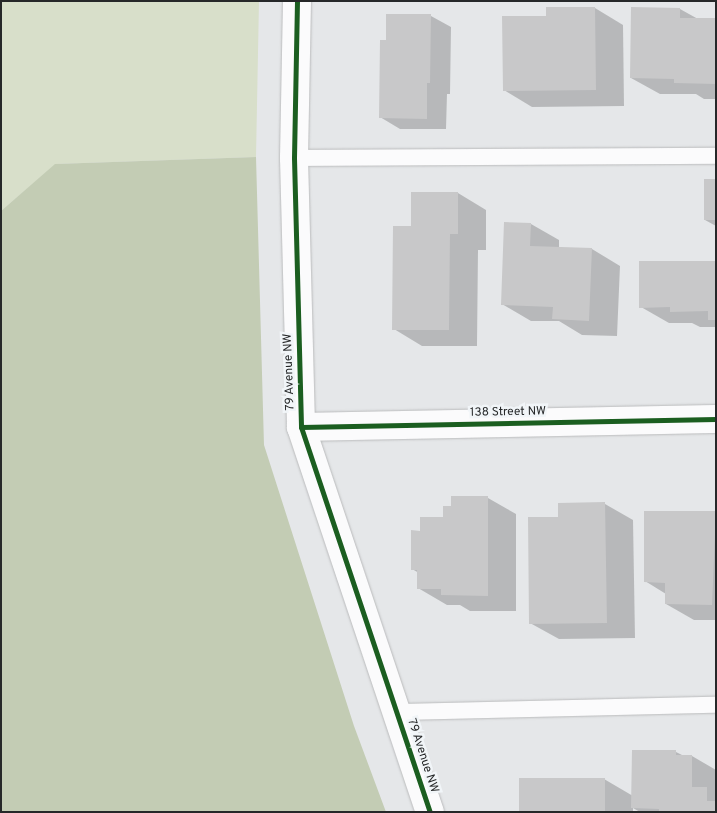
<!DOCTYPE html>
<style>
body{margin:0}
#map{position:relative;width:717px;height:813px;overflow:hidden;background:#e5e7e9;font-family:Overpass,sans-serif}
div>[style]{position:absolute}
.green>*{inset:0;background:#d8dfca}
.forest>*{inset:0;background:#c3ccb4}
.shadow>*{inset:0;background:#0003}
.building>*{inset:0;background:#c8c8c9}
.roads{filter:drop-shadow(0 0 1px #babbbc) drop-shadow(0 0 1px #babbbc)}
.lane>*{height:16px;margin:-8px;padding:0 8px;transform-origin:8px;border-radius:8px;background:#fbfbfc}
.street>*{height:28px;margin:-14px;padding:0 14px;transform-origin:14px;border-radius:14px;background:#fbfbfc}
.cycleway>*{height:5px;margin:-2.5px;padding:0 2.5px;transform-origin:2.5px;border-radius:2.5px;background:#1b5e20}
span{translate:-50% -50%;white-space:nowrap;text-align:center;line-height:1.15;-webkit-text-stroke:5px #f1f5f8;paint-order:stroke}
.street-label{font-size:12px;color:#262829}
.frame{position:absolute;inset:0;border:2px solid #262829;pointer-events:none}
</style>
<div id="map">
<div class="green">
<i style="clip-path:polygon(1px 1px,259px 1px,256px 157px,56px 164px,1px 211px)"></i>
</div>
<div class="forest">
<i style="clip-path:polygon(256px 157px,264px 445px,354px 726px,386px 812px,1px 812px,1px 211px,55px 164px)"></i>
</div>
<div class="shadow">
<i style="clip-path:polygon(595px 8px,623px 25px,624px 106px,532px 107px,504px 90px)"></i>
<i style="clip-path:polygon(680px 9px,698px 19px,716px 20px,716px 99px,704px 99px,696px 94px,660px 94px,631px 78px)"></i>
<i style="clip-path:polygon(431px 16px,451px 27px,450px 94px,447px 94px,446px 129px,400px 129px,380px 117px,387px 41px)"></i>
<i style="clip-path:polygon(716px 181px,716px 226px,705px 220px)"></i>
<i style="clip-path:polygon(458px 193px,486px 210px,486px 250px,478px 250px,477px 346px,422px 346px,394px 329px,412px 228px)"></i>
<i style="clip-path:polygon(531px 224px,559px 240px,559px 248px,592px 249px,620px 266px,617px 336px,582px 335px,559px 321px,531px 321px,502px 304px)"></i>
<i style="clip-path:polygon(716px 262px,716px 327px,700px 327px,692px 323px,669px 323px,641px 307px)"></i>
<i style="clip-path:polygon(453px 497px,488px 498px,516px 514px,516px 611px,470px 611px,460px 605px,447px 605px,418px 588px,419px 573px,412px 569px,421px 532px,444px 518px,453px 507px)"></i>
<i style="clip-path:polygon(605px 504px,633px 520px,635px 638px,559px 639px,530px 623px)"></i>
<i style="clip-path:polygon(716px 512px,716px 620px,694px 620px,666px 604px,666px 594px,645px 581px)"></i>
<i style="clip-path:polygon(676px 752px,684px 756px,692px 756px,716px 770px,716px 812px,640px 812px,633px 808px,633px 812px,520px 812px,604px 779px,633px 796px)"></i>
</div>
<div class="building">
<i style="clip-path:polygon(546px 7px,595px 7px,596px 90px,503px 91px,502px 16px,546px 16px)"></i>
<i style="clip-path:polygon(631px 7px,680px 8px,680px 18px,716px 18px,716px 84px,674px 83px,674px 79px,630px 78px)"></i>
<i style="clip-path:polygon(386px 14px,431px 14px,430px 83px,427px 83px,427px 119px,379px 118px,380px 40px,386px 40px)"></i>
<i style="clip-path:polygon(704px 179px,716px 179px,716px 220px,704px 220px)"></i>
<i style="clip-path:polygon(411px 192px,458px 192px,458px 234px,450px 234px,449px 330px,392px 330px,393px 226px,411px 226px)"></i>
<i style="clip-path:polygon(504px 222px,531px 223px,530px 246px,592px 248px,589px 321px,552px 319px,553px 307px,501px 305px)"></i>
<i style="clip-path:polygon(639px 261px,716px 261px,716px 320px,708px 320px,708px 311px,670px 312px,670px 307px,639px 308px)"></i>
<i style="clip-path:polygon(451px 496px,488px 496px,488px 596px,441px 595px,441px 589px,417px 589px,417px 570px,411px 570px,411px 530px,420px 531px,420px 517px,443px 517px,443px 506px,451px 506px)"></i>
<i style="clip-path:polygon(605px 502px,607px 623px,529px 624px,528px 517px,558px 517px,558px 503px)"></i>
<i style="clip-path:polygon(644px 511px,716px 511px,712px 605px,665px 604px,665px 583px,644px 582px)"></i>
<i style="clip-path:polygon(632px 750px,676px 750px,676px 755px,692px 755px,692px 787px,707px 787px,707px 801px,716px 801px,716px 812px,659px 812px,659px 809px,631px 808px)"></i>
<i style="clip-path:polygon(519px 778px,605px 778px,605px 812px,519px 812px)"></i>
</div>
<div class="roads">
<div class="lane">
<i style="left:294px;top:158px;width:422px;rotate:-0.3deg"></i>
<i style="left:398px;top:712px;width:318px;rotate:-1.3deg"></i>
</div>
<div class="street">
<i style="left:297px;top:1px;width:157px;rotate:91.1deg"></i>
<i style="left:294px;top:158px;width:269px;rotate:88.5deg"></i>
<i style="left:301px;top:427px;width:406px;rotate:71.5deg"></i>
<i style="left:301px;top:427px;width:415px;rotate:-1.1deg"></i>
</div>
</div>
<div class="cycleway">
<i style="left:297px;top:1px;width:157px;rotate:91.1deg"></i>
<i style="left:294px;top:158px;width:269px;rotate:88.5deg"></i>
<i style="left:301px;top:427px;width:406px;rotate:71.5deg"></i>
<i style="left:301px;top:427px;width:415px;rotate:-1.1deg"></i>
</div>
<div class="street-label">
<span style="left:290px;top:372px;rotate:-92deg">79 Avenue NW</span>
<span style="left:508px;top:413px;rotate:-1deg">138 Street NW</span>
<span style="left:422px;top:756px;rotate:72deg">79 Avenue NW</span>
</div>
<div class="frame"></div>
</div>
